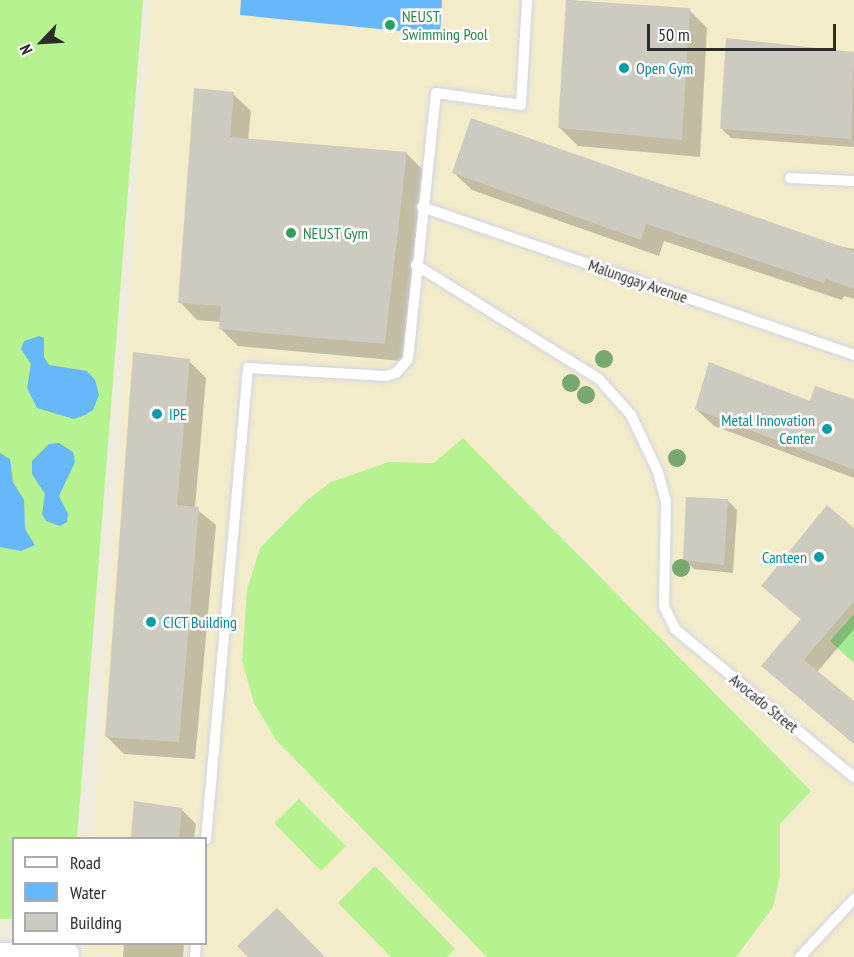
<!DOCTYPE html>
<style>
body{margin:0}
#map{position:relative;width:854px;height:957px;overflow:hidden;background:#efebdd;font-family:"PT Sans Narrow",sans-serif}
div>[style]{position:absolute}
.education>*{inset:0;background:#f2eccb}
.green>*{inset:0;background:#a2ea95}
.pitch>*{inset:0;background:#b6f290}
.water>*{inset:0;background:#67b8fa}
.shadow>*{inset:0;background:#0003}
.building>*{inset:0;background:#cdcac0}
.roads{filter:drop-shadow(0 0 2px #d2d2e6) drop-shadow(0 0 2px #d2d2e6)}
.lane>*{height:10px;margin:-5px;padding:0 5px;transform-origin:5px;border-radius:5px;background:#fff}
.street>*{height:22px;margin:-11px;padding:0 11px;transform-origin:11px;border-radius:11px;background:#fff}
.trees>*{width:18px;height:18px;margin:-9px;border-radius:50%;background:#78a86e}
.dots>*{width:16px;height:16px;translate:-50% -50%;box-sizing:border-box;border:3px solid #fff;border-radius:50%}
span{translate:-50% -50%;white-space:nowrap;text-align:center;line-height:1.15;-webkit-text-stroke:5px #fff;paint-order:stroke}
.leisure-label{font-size:16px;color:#27864d}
.left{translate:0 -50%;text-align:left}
.culture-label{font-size:16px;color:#0d838f}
.right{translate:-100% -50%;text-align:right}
.street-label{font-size:16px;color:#2c2c2c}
.legend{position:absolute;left:12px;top:837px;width:195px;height:108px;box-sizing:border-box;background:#fff;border:2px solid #ababab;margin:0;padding:8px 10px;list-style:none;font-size:18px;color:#2c2c2c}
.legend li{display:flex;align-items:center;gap:12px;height:30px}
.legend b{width:30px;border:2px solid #ababab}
.north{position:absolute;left:12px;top:12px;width:60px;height:60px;-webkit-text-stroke:4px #fff;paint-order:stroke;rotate:245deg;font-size:16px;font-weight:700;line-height:24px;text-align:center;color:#2c2c2c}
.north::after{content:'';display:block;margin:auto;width:21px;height:27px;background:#2c2c2c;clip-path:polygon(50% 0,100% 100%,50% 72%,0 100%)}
.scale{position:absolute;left:647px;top:24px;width:189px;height:27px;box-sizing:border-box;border:3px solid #2c2c2c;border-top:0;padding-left:8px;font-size:18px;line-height:21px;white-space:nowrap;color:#2c2c2c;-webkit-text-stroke:4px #fff;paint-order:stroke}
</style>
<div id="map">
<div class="education">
<i style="clip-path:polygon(150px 0,854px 0,854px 957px,85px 957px,86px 944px,206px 944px,206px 838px,93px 838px)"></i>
</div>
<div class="green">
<i style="clip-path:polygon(854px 614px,854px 663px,830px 641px)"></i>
</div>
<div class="pitch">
<i style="clip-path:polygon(0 0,143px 0,77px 838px,14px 838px,13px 919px,0 919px)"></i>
<i style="clip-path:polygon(463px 438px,811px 791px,780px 824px,780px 875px,773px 907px,736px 957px,487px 957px,276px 740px,254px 703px,242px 661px,247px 590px,260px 548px,306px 501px,331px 482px,389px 462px,434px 463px)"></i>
<i style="clip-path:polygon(299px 799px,346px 846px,321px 871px,274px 823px)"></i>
<i style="clip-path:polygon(375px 866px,455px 949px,447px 957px,391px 957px,338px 903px)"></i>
</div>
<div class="water">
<i style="clip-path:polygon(241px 0,442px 0,440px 35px,240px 15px)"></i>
<i style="clip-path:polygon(39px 336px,44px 338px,44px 357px,49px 365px,87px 371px,95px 380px,99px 395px,93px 410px,85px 415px,74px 419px,37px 408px,27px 388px,31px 364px,21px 349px,24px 341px)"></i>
<i style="clip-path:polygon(59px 443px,73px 452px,75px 462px,59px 496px,68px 514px,67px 522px,60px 526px,46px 521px,42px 514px,45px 494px,32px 474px,32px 461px,49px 444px)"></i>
<i style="clip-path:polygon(0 453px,10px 459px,13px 482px,24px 500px,25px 529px,35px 545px,21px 551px,0 547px)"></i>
</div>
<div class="shadow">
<i style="clip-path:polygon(568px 0,689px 10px,707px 28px,700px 157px,578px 146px,560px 128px)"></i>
<i style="clip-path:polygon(727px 40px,854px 53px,854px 147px,731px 138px,722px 129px)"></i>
<i style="clip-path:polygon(233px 94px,251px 111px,248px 140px,406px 153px,424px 171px,402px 361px,238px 346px,220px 328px,221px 322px,197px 320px,180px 302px)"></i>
<i style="clip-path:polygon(454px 173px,854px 249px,854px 299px,844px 296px,842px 300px,664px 241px,659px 256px,472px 190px)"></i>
<i style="clip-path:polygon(189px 361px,206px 378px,195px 508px,216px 525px,195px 759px,124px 754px,107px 737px)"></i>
<i style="clip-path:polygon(854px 402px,854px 478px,714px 426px,696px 409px)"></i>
<i style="clip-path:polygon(727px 500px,737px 510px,733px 573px,694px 569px,684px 560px)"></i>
<i style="clip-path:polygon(854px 530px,854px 629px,817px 672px,854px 703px,854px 744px,776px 678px,802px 620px,763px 586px)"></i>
<i style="clip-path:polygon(135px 802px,181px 809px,196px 824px,194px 838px,132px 838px)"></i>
<i style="clip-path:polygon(124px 944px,184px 944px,183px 957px,123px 957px)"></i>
</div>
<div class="building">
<i style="clip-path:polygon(566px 0,690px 8px,682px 140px,558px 128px)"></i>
<i style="clip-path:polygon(726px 38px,854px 52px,851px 139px,720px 129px)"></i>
<i style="clip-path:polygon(194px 88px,234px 92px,230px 137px,407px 152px,385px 344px,219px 329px,221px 306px,178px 303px)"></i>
<i style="clip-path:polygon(471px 118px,854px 251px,854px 289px,826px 279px,824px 283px,646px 224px,641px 240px,452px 173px)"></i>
<i style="clip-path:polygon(133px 352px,190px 359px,177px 505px,199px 507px,179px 742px,105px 737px)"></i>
<i style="clip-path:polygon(709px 362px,810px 401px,815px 386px,854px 399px,854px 470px,695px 409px)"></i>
<i style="clip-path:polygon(686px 497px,728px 499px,724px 565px,683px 560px)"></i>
<i style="clip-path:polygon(827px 505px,854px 528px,854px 601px,804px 660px,854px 701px,854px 744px,761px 666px,801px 619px,761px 586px)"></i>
<i style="clip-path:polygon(134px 801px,182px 808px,179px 838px,131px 838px)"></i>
<i style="clip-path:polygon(277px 908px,325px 957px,248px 957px,237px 946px)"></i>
</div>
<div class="roads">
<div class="lane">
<i style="left:790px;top:178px;width:64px;rotate:2.7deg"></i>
<i style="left:422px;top:207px;width:457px;rotate:18.9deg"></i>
<i style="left:416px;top:265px;width:216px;rotate:31.9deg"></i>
<i style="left:599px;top:379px;width:48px;rotate:48.4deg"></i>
<i style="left:631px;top:415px;width:63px;rotate:64.7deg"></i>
<i style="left:658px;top:472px;width:31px;rotate:75deg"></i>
<i style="left:666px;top:502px;width:104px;rotate:91.1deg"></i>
<i style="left:664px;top:606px;width:25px;rotate:64deg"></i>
<i style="left:675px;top:629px;width:232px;rotate:39.6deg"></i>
<i style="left:206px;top:839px;width:473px;rotate:-84.9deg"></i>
<i style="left:248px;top:368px;width:138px;rotate:3.3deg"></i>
<i style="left:386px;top:376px;width:10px;rotate:-17deg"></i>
<i style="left:396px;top:373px;width:18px;rotate:-49deg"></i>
<i style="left:408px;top:359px;width:267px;rotate:-84deg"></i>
<i style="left:436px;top:93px;width:86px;rotate:8deg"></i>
<i style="left:521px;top:105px;width:105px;rotate:-86.7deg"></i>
<i style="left:195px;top:957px;width:13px;rotate:-86deg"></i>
<i style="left:800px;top:957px;width:79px;rotate:-47deg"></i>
</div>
<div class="street">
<i style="left:0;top:954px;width:68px"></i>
</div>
</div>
<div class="trees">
<i style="left:604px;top:359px"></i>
<i style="left:571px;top:383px"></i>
<i style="left:586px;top:395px"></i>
<i style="left:677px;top:458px"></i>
<i style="left:681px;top:568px"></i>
</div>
<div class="dots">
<i style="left:390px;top:25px;background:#2e9e5b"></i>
<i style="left:624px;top:68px;background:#0f9aa8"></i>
<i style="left:291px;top:233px;background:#2e9e5b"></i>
<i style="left:157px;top:414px;background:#0f9aa8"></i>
<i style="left:827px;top:429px;background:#0f9aa8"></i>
<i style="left:819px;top:557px;background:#0f9aa8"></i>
<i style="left:151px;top:622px;background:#0f9aa8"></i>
</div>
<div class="leisure-label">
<span class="left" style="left:402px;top:25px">NEUST<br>Swimming Pool</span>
<span class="left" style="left:303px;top:233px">NEUST Gym</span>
</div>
<div class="culture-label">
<span class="left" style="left:636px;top:68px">Open Gym</span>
<span class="left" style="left:169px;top:414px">IPE</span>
<span class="right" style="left:815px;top:429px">Metal Innovation<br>Center</span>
<span class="right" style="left:807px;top:557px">Canteen</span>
<span class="left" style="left:163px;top:622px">CICT Building</span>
</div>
<div class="street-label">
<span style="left:638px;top:281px;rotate:19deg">Malunggay Avenue</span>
<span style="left:764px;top:703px;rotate:39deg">Avocado Street</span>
</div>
<ul class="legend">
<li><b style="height:8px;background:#fff"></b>Road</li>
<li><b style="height:16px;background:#67b8fa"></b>Water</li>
<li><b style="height:16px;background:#cdcac0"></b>Building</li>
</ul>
<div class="north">N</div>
<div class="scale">50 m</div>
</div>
